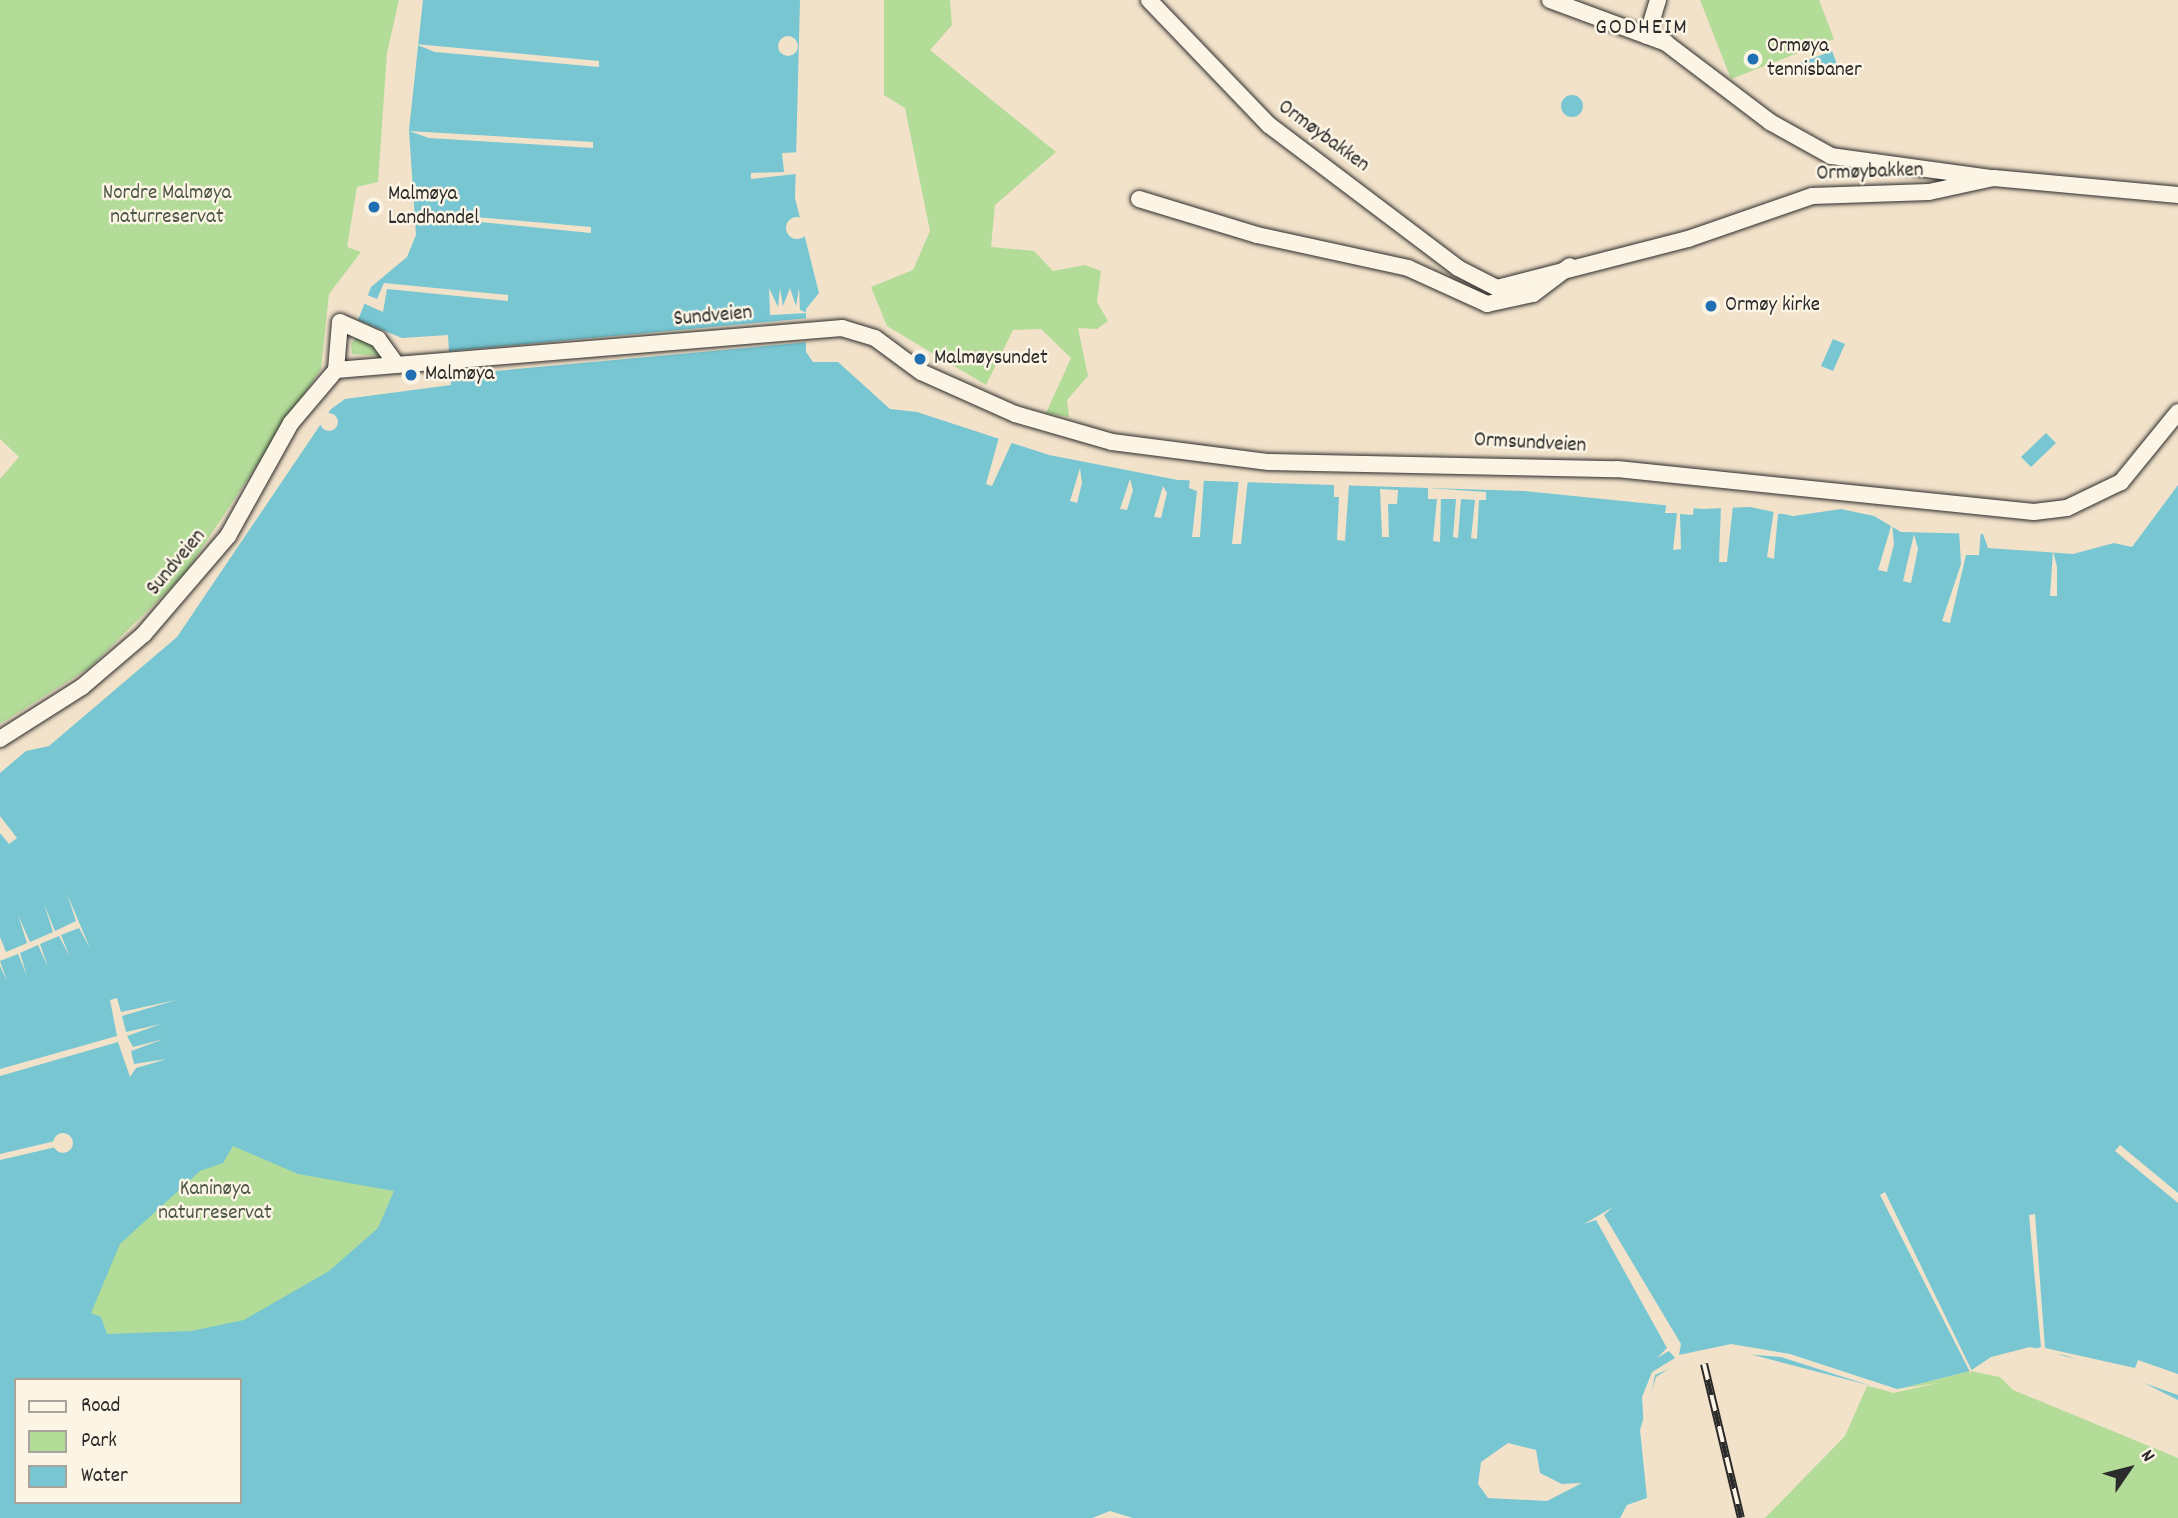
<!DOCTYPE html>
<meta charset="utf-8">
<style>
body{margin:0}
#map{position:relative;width:2178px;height:1518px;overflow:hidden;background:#f2e2ca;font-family:Dekko,sans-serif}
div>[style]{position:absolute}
.green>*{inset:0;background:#b3dc99}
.water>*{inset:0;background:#77c6d2}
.round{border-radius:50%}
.pier>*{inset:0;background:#f2e2ca}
.roads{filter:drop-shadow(0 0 2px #2b2b2b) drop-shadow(0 0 2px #2b2b2b)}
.street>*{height:16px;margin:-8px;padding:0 8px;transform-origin:8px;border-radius:8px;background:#fcf5e5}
.rail>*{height:8px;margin-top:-4px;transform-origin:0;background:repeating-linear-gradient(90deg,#fcf5e5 0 16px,#2b2b2b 0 32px);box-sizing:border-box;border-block:2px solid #2b2b2b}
.dots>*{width:19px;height:19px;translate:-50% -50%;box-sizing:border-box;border:4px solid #fcf5e5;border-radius:50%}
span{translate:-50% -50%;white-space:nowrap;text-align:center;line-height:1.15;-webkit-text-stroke:5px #fcf5e5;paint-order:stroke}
.poi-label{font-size:21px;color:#2b2b2b}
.left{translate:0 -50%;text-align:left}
.street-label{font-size:21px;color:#2b2b2b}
.park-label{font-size:21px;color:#4d5746}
.neighbourhood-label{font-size:23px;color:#2b2b2b;letter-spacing:2px}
.legend{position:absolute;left:14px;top:1378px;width:228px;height:126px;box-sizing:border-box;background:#fcf5e5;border:2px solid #a8a49b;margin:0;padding:9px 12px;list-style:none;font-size:21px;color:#2b2b2b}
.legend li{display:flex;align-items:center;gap:14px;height:35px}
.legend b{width:35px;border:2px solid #a8a49b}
.north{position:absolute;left:2094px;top:1434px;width:70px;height:70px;-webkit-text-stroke:5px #fcf5e5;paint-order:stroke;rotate:55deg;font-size:19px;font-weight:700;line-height:28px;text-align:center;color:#2b2b2b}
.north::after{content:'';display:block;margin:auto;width:24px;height:32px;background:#2b2b2b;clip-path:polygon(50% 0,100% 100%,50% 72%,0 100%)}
</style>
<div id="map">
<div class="green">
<i style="clip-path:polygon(0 0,399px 0,387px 53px,378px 182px,357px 187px,347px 247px,361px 252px,329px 294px,321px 369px,184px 575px,89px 668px,0 724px,0 479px,19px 457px,0 439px)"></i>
<i style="clip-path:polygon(884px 0,950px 0,952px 25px,930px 50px,1056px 152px,995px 205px,991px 247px,1034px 251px,1053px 271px,1085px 265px,1101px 271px,1097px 302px,1108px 321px,1097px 329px,1078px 328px,1088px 376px,1067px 400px,1069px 417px,1046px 413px,1071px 358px,1041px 329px,1013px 330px,986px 385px,887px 326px,871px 287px,913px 270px,930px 231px,905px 108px,884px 95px)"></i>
<i style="clip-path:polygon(1700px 0,1819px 0,1834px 39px,1731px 79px)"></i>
<i style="clip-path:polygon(358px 337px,368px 340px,380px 356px,352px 354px,351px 343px)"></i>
<i style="clip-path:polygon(43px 1104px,563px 1180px,240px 1380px,16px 1380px,0 1171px)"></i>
<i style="clip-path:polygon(1970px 1371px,2000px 1377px,2013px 1390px,2178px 1458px,2178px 1518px,1765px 1518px,1845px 1436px,1867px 1386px,1891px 1391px)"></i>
</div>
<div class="water">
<i style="clip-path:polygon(evenodd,423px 0,800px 0,795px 198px,819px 293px,806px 309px,806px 352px,813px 362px,838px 362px,890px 409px,917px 412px,1049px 455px,1178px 480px,1524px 491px,1702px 509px,1750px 507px,1793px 516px,1841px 509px,1874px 516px,1901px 532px,1983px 534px,1988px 548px,2073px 554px,2114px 543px,2132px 547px,2178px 485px,2178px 1400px,2118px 1370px,2030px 1347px,1991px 1357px,1970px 1371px,1891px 1391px,1723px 1347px,1695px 1352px,1656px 1377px,1640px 1430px,1647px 1498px,1627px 1505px,1620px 1518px,1133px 1518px,1110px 1511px,1092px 1518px,0 1518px,0 773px,26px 751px,49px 746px,177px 637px,331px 409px,345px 399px,451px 385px,448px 335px,402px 338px,358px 320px,371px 287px,407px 257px,416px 235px,409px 130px,423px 0,233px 1146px,298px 1174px,394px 1191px,378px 1228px,329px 1271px,244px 1320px,191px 1331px,107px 1334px,101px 1317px,91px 1313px,120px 1244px,200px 1171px,223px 1163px,233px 1146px,423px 0,16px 1380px,240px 1380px,240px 1502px,16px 1502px,16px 1380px,423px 0,1508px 1443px,1536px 1450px,1540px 1473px,1562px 1484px,1582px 1483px,1547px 1501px,1488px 1498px,1478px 1484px,1481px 1462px,1508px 1443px)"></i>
<i style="clip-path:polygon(1832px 51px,1837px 64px,1808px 75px,1795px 65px)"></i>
<i class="round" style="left:1561px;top:95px;width:22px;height:22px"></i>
<i style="clip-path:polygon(1833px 339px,1845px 344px,1833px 371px,1821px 366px)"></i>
<i style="clip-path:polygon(2046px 433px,2056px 443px,2031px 467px,2021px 457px)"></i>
</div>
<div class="pier">
<i class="round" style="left:778px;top:36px;width:20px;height:20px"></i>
<i style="clip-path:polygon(415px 44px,599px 61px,599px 67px,435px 52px)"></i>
<i style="clip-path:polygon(409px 131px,593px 142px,593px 148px,429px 138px)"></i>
<i style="clip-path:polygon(802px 152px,796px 174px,751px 179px,751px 173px,784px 172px,782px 153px)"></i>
<i style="clip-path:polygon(430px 213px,591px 227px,591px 233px,430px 217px,414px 222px)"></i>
<i class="round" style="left:786px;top:217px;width:22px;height:22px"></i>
<i style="clip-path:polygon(384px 283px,508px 295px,508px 301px,387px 289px,383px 312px,363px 303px,367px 295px,377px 299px)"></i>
<i style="clip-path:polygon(769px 288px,778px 307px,780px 288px,783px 306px,790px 288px,796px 306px,799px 288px,800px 310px,808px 313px,770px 315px)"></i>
<i style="clip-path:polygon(810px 318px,809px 342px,452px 375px,450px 351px)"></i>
<i class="round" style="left:320px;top:413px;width:18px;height:18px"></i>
<i style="clip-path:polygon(999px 437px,1012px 442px,992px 486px,986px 484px)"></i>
<i style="clip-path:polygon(1080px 468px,1082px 483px,1077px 503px,1070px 501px)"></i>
<i style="clip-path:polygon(1190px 477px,1204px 477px,1200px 537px,1192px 537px,1197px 491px,1189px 488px)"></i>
<i style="clip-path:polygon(1239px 478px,1248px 479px,1241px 544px,1232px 544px)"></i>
<i style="clip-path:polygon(1130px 479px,1133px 490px,1127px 510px,1120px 509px)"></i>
<i style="clip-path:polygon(1334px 484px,1349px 484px,1345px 541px,1337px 540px,1339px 497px,1334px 497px)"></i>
<i style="clip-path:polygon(1163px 486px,1167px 493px,1161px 518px,1154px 517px)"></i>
<i style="clip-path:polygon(1428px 488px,1486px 492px,1486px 500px,1479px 500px,1477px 539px,1471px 538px,1475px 500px,1461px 499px,1458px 538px,1453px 537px,1456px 499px,1441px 499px,1440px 542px,1433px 541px,1437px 499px,1428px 499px)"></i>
<i style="clip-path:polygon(1380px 489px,1398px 490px,1397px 504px,1388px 504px,1389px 537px,1382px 537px)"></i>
<i style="clip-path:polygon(1667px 501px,1694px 505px,1693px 515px,1680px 514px,1681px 549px,1673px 550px,1677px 513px,1665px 513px)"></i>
<i style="clip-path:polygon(1721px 505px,1733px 505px,1727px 562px,1719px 562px)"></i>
<i style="clip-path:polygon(1774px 509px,1794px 512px,1778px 514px,1774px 559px,1767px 557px)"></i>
<i style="clip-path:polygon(1892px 523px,1894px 544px,1887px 572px,1878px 570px)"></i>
<i style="clip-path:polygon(1959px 530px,1981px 530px,1979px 555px,1966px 555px,1950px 623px,1942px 621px,1961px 564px)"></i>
<i style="clip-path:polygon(1914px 534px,1918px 549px,1911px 583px,1903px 581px)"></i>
<i style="clip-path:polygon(2053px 551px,2057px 567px,2057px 596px,2050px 596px)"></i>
<i style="clip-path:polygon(0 816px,17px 838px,9px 844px,0 833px)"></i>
<i style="clip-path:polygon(67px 894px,90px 948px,79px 928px,61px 935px,70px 957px,59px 936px,40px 944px,48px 967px,38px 945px,20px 953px,27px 976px,18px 954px,0 961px,7px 981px,0 966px,0 937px,6px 952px,27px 943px,18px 915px,30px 942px,53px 932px,44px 904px,55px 931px,76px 921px)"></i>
<i style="clip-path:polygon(117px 998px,121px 1012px,176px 1000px,122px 1016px,126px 1032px,161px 1024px,127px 1036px,133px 1047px,164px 1039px,131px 1051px,134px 1064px,167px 1059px,136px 1068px,130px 1077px,118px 1042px,0 1076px,0 1069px,117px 1036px,110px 1000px)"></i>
<i class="round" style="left:53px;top:1133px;width:20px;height:20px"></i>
<i style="clip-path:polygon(55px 1141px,56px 1147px,0 1160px,0 1154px)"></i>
<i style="clip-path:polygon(2120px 1145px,2178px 1193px,2178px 1203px,2115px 1151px)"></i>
<i style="clip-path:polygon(1885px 1192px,1971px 1369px,1971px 1374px,1880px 1195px)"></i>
<i style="clip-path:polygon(1613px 1207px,1604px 1215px,1681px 1344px,1679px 1355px,1731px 1344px,1790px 1354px,1897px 1389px,1938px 1383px,1893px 1393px,1781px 1357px,1710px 1351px,1655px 1375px,1644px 1429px,1642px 1397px,1652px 1372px,1675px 1358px,1669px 1351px,1657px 1358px,1667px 1348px,1596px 1220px,1584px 1224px)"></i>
<i style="clip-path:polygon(2035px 1214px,2045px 1348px,2135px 1368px,2138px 1360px,2178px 1374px,2178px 1395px,2064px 1355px,2030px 1351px,2007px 1356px,2041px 1347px,2029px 1215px)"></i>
</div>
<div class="roads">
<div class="street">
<i style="left:1149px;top:0;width:173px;rotate:46.2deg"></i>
<i style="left:1269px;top:125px;width:237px;rotate:37.1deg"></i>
<i style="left:1458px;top:268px;width:44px;rotate:27.1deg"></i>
<i style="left:1497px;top:288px;width:197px;rotate:-14.4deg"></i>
<i style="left:1688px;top:239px;width:131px;rotate:-19.1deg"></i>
<i style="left:1812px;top:196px;width:117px;rotate:-2deg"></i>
<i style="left:1929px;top:192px;width:66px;rotate:-12.2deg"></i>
<i style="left:1994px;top:178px;width:185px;rotate:5.3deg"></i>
<i style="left:1550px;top:0;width:124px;rotate:20.3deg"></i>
<i style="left:1666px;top:43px;width:131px;rotate:37.2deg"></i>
<i style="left:1770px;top:122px;width:70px;rotate:29.1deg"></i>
<i style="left:1831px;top:156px;width:162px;rotate:7.8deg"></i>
<i style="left:1647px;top:36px;width:38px;rotate:-73deg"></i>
<i style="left:1139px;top:199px;width:123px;rotate:17deg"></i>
<i style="left:1257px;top:235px;width:155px;rotate:12.3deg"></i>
<i style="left:1408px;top:268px;width:87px;rotate:24.5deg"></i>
<i style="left:1487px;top:304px;width:47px;rotate:-12.3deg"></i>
<i style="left:1533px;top:294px;width:46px;rotate:-37.1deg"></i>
<i style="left:336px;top:370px;width:48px;rotate:-85.2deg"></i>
<i style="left:340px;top:322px;width:42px;rotate:24.1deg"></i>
<i style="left:378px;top:339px;width:32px;rotate:54deg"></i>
<i style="left:0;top:739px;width:97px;rotate:-32.4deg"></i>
<i style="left:82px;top:687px;width:82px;rotate:-40.5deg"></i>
<i style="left:144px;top:634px;width:129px;rotate:-49.4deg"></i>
<i style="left:228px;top:536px;width:129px;rotate:-60.9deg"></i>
<i style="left:291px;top:423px;width:70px;rotate:-49.7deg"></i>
<i style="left:336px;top:370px;width:508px;rotate:-4.74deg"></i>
<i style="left:842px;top:328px;width:34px;rotate:17deg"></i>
<i style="left:875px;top:338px;width:57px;rotate:36.5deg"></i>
<i style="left:921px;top:372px;width:103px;rotate:24.1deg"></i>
<i style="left:1015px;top:414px;width:101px;rotate:16.1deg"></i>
<i style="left:1112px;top:442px;width:158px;rotate:7.3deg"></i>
<i style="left:1269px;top:462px;width:348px;rotate:1.2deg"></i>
<i style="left:1617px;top:469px;width:419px;rotate:5.9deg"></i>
<i style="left:2034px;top:512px;width:33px;rotate:-7deg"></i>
<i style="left:2067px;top:508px;width:60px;rotate:-25.7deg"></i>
<i style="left:2121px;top:482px;width:90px;rotate:-50.8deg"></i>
</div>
</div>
<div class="rail">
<i style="left:1704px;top:1364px;width:158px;rotate:76.5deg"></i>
</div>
<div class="dots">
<i style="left:1753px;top:59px;background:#1f6fb2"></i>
<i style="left:374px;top:207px;background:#1f6fb2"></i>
<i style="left:1711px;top:306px;background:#1f6fb2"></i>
<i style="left:920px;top:359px;background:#1f6fb2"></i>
<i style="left:411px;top:375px;background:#1f6fb2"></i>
</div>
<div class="poi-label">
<span class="left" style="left:1767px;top:59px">Ormøya<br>tennisbaner</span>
<span class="left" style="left:388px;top:207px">Malmøya<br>Landhandel</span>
<span class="left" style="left:1725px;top:306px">Ormøy kirke</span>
<span class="left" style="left:934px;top:359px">Malmøysundet</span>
<span class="left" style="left:425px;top:375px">Malmøya</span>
</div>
<div class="street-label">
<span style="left:1323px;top:137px;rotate:36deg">Ormøybakken</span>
<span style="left:1870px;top:173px;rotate:-2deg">Ormøybakken</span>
<span style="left:713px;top:317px;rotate:-5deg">Sundveien</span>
<span style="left:1530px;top:444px;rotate:3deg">Ormsundveien</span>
<span style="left:177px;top:563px;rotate:-50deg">Sundveien</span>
</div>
<div class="park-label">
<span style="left:167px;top:206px">Nordre Malmøya<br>naturreservat</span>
<span style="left:215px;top:1202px">Kaninøya<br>naturreservat</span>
</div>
<div class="neighbourhood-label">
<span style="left:1642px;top:29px">GODHEIM</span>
</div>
<ul class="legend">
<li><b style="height:9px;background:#fcf5e5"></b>Road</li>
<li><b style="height:19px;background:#b3dc99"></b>Park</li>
<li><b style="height:19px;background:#77c6d2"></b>Water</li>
</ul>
<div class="north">N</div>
</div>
